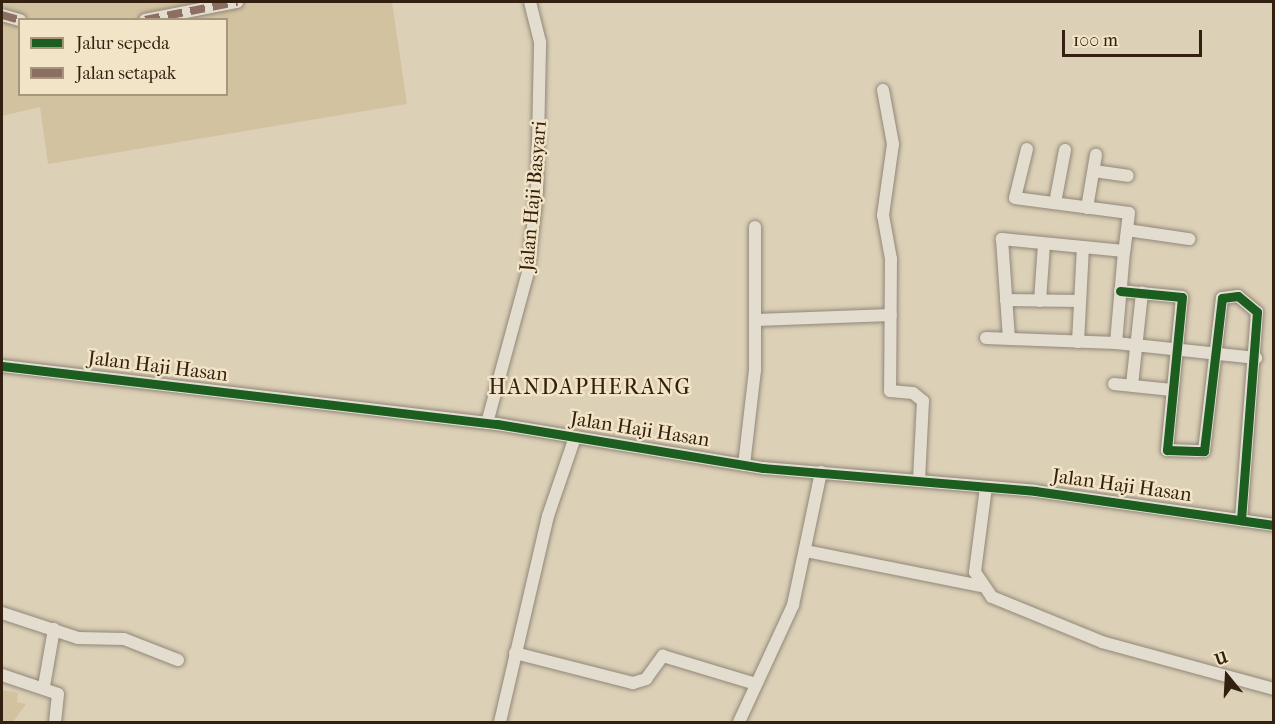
<!DOCTYPE html>
<style>
body{margin:0}
#map{position:relative;width:1275px;height:724px;overflow:hidden;background:#dcd0b7;font-family:"IM FELL French Canon",serif}
div>[style]{position:absolute}
.green>*{inset:0;background:#d3c2a0}
.roads{filter:drop-shadow(0 0 2px #918778) drop-shadow(0 0 2px #918778)}
.minor>*{height:12px;margin:-6px;padding:0 6px;transform-origin:6px;border-radius:6px;background:#e3ddd0}
.quiet>*{height:8px;margin-top:-4px;transform-origin:0;background:repeating-linear-gradient(90deg,#8d6e63 0 15px,transparent 0 23px)}
.cycleway>*{height:9px;margin:-4.5px;padding:0 4.5px;transform-origin:4.5px;border-radius:4.5px;background:#1b5e20}
span{translate:-50% -50%;white-space:nowrap;text-align:center;line-height:1.15;-webkit-text-stroke:5px #f2e4c6;paint-order:stroke}
.street-label{font-size:20px;color:#342010}
.quarter-label{font-size:22px;color:#342010;letter-spacing:1.5px}
.frame{position:absolute;inset:0;border:3px solid #342010;pointer-events:none}
.legend{position:absolute;left:18px;top:18px;width:210px;height:78px;box-sizing:border-box;background:#f2e4c6;border:2px solid #a6967d;margin:0;padding:8px 10px;list-style:none;font-size:18px;color:#342010}
.legend li{display:flex;align-items:center;gap:12px;height:30px}
.legend b{width:30px;border:2px solid #a6967d}
.north{position:absolute;left:1197px;top:646px;width:60px;height:60px;-webkit-text-stroke:4px #f2e4c6;paint-order:stroke;rotate:342deg;font-size:16px;font-weight:700;line-height:24px;text-align:center;color:#342010}
.north::after{content:'';display:block;margin:auto;width:21px;height:27px;background:#342010;clip-path:polygon(50% 0,100% 100%,50% 72%,0 100%)}
.scale{position:absolute;left:1062px;top:30px;width:140px;height:27px;box-sizing:border-box;border:3px solid #342010;border-top:0;padding-left:8px;font-size:18px;line-height:21px;white-space:nowrap;color:#342010;-webkit-text-stroke:4px #f2e4c6;paint-order:stroke}
</style>
<div id="map">
<div class="green">
<i style="clip-path:polygon(evenodd,2px 2px,392px 2px,407px 104px,48px 164px,40px 107px,2px 116px,2px 2px,20px 20px,226px 20px,226px 94px,20px 94px,20px 20px)"></i>
<i style="clip-path:polygon(2px 690px,18px 693px,17px 702px,26px 704px,13px 722px,2px 722px)"></i>
</div>
<div class="roads">
<div class="minor">
<i style="left:2px;top:15px;width:19px;rotate:16deg"></i>
<i style="left:145px;top:20px;width:94px;rotate:-11.1deg"></i>
<i style="left:883px;top:90px;width:55px;rotate:79.5deg"></i>
<i style="left:893px;top:144px;width:72px;rotate:98deg"></i>
<i style="left:883px;top:215px;width:45px;rotate:79.7deg"></i>
<i style="left:891px;top:259px;width:132px;rotate:90.4deg"></i>
<i style="left:890px;top:391px;width:23px;rotate:5deg"></i>
<i style="left:913px;top:393px;width:13px;rotate:39deg"></i>
<i style="left:923px;top:401px;width:79px;rotate:92.9deg"></i>
<i style="left:1027px;top:149px;width:50px;rotate:103.8deg"></i>
<i style="left:1015px;top:198px;width:115px;rotate:7.5deg"></i>
<i style="left:1129px;top:213px;width:38px;rotate:97deg"></i>
<i style="left:1094px;top:171px;width:34px;rotate:8deg"></i>
<i style="left:1055px;top:203px;width:54px;rotate:-79.3deg"></i>
<i style="left:1087px;top:208px;width:54px;rotate:-80.4deg"></i>
<i style="left:1127px;top:230px;width:63px;rotate:8.3deg"></i>
<i style="left:1120px;top:291px;width:62px;rotate:5.5deg"></i>
<i style="left:1182px;top:297px;width:154px;rotate:95.6deg"></i>
<i style="left:1167px;top:450px;width:37px;rotate:2deg"></i>
<i style="left:1204px;top:451px;width:154px;rotate:-83.3deg"></i>
<i style="left:1222px;top:298px;width:16px;rotate:-7deg"></i>
<i style="left:1238px;top:296px;width:25px;rotate:40deg"></i>
<i style="left:1257px;top:312px;width:209px;rotate:94.4deg"></i>
<i style="left:1006px;top:300px;width:74px;rotate:0.8deg"></i>
<i style="left:1040px;top:301px;width:57px;rotate:-86deg"></i>
<i style="left:756px;top:320px;width:135px;rotate:-2.1deg"></i>
<i style="left:986px;top:338px;width:130px;rotate:2.2deg"></i>
<i style="left:1116px;top:343px;width:92px;rotate:-85deg"></i>
<i style="left:1124px;top:251px;width:123px;rotate:-174.4deg"></i>
<i style="left:1002px;top:239px;width:100px;rotate:86deg"></i>
<i style="left:1078px;top:342px;width:94px;rotate:-87deg"></i>
<i style="left:1116px;top:343px;width:141px;rotate:6.1deg"></i>
<i style="left:2px;top:366px;width:498px;rotate:6.7deg"></i>
<i style="left:497px;top:424px;width:270px;rotate:9.4deg"></i>
<i style="left:763px;top:468px;width:273px;rotate:4.8deg"></i>
<i style="left:1035px;top:491px;width:241px;rotate:8.1deg"></i>
<i style="left:1114px;top:384px;width:58px;rotate:5.9deg"></i>
<i style="left:1132px;top:385px;width:93px;rotate:-83.8deg"></i>
<i style="left:487px;top:423px;width:156px;rotate:-74.8deg"></i>
<i style="left:528px;top:272px;width:82px;rotate:-83.7deg"></i>
<i style="left:537px;top:190px;width:148px;rotate:-88.8deg"></i>
<i style="left:540px;top:42px;width:41px;rotate:-104deg"></i>
<i style="left:744px;top:465px;width:96px;rotate:-83.4deg"></i>
<i style="left:755px;top:370px;width:143px;rotate:-90deg"></i>
<i style="left:986px;top:487px;width:86px;rotate:97.4deg"></i>
<i style="left:975px;top:572px;width:30px;rotate:56deg"></i>
<i style="left:992px;top:597px;width:119px;rotate:22.2deg"></i>
<i style="left:1102px;top:642px;width:178px;rotate:15.3deg"></i>
<i style="left:806px;top:551px;width:178px;rotate:11.3deg"></i>
<i style="left:2px;top:613px;width:80px;rotate:18.2deg"></i>
<i style="left:78px;top:638px;width:46px;rotate:1.2deg"></i>
<i style="left:124px;top:639px;width:58px;rotate:21.3deg"></i>
<i style="left:515px;top:653px;width:122px;rotate:14.3deg"></i>
<i style="left:633px;top:683px;width:14px;rotate:-17deg"></i>
<i style="left:646px;top:679px;width:29px;rotate:-54deg"></i>
<i style="left:663px;top:656px;width:97px;rotate:16.8deg"></i>
<i style="left:2px;top:675px;width:59px;rotate:18.7deg"></i>
<i style="left:58px;top:694px;width:28px;rotate:96deg"></i>
<i style="left:44px;top:686px;width:58px;rotate:-80deg"></i>
<i style="left:500px;top:722px;width:212px;rotate:-76.9deg"></i>
<i style="left:548px;top:516px;width:83px;rotate:-71.1deg"></i>
<i style="left:739px;top:722px;width:129px;rotate:-65.2deg"></i>
<i style="left:793px;top:605px;width:136px;rotate:-78.1deg"></i>
</div>
</div>
<div class="quiet">
<i style="left:2px;top:15px;width:19px;rotate:16deg"></i>
<i style="left:145px;top:20px;width:94px;rotate:-11.1deg"></i>
</div>
<div class="cycleway">
<i style="left:1120px;top:291px;width:62px;rotate:5.5deg"></i>
<i style="left:1182px;top:297px;width:154px;rotate:95.6deg"></i>
<i style="left:1167px;top:450px;width:37px;rotate:2deg"></i>
<i style="left:1204px;top:451px;width:154px;rotate:-83.3deg"></i>
<i style="left:1222px;top:298px;width:16px;rotate:-7deg"></i>
<i style="left:1238px;top:296px;width:25px;rotate:40deg"></i>
<i style="left:1257px;top:312px;width:209px;rotate:94.4deg"></i>
<i style="left:2px;top:366px;width:498px;rotate:6.7deg"></i>
<i style="left:497px;top:424px;width:270px;rotate:9.4deg"></i>
<i style="left:763px;top:468px;width:273px;rotate:4.8deg"></i>
<i style="left:1035px;top:491px;width:241px;rotate:8.1deg"></i>
</div>
<div class="street-label">
<span style="left:533px;top:196px;rotate:-85deg">Jalan Haji Basyari</span>
<span style="left:158px;top:366px;rotate:7deg">Jalan Haji Hasan</span>
<span style="left:640px;top:429px;rotate:9deg">Jalan Haji Hasan</span>
<span style="left:1122px;top:485px;rotate:8deg">Jalan Haji Hasan</span>
</div>
<div class="quarter-label">
<span style="left:590px;top:388px">HANDAPHERANG</span>
</div>
<div class="frame"></div>
<ul class="legend">
<li><b style="height:8px;background:#1b5e20"></b>Jalur sepeda</li>
<li><b style="height:8px;background:#8d6e63"></b>Jalan setapak</li>
</ul>
<div class="north">U</div>
<div class="scale">100 m</div>
</div>
